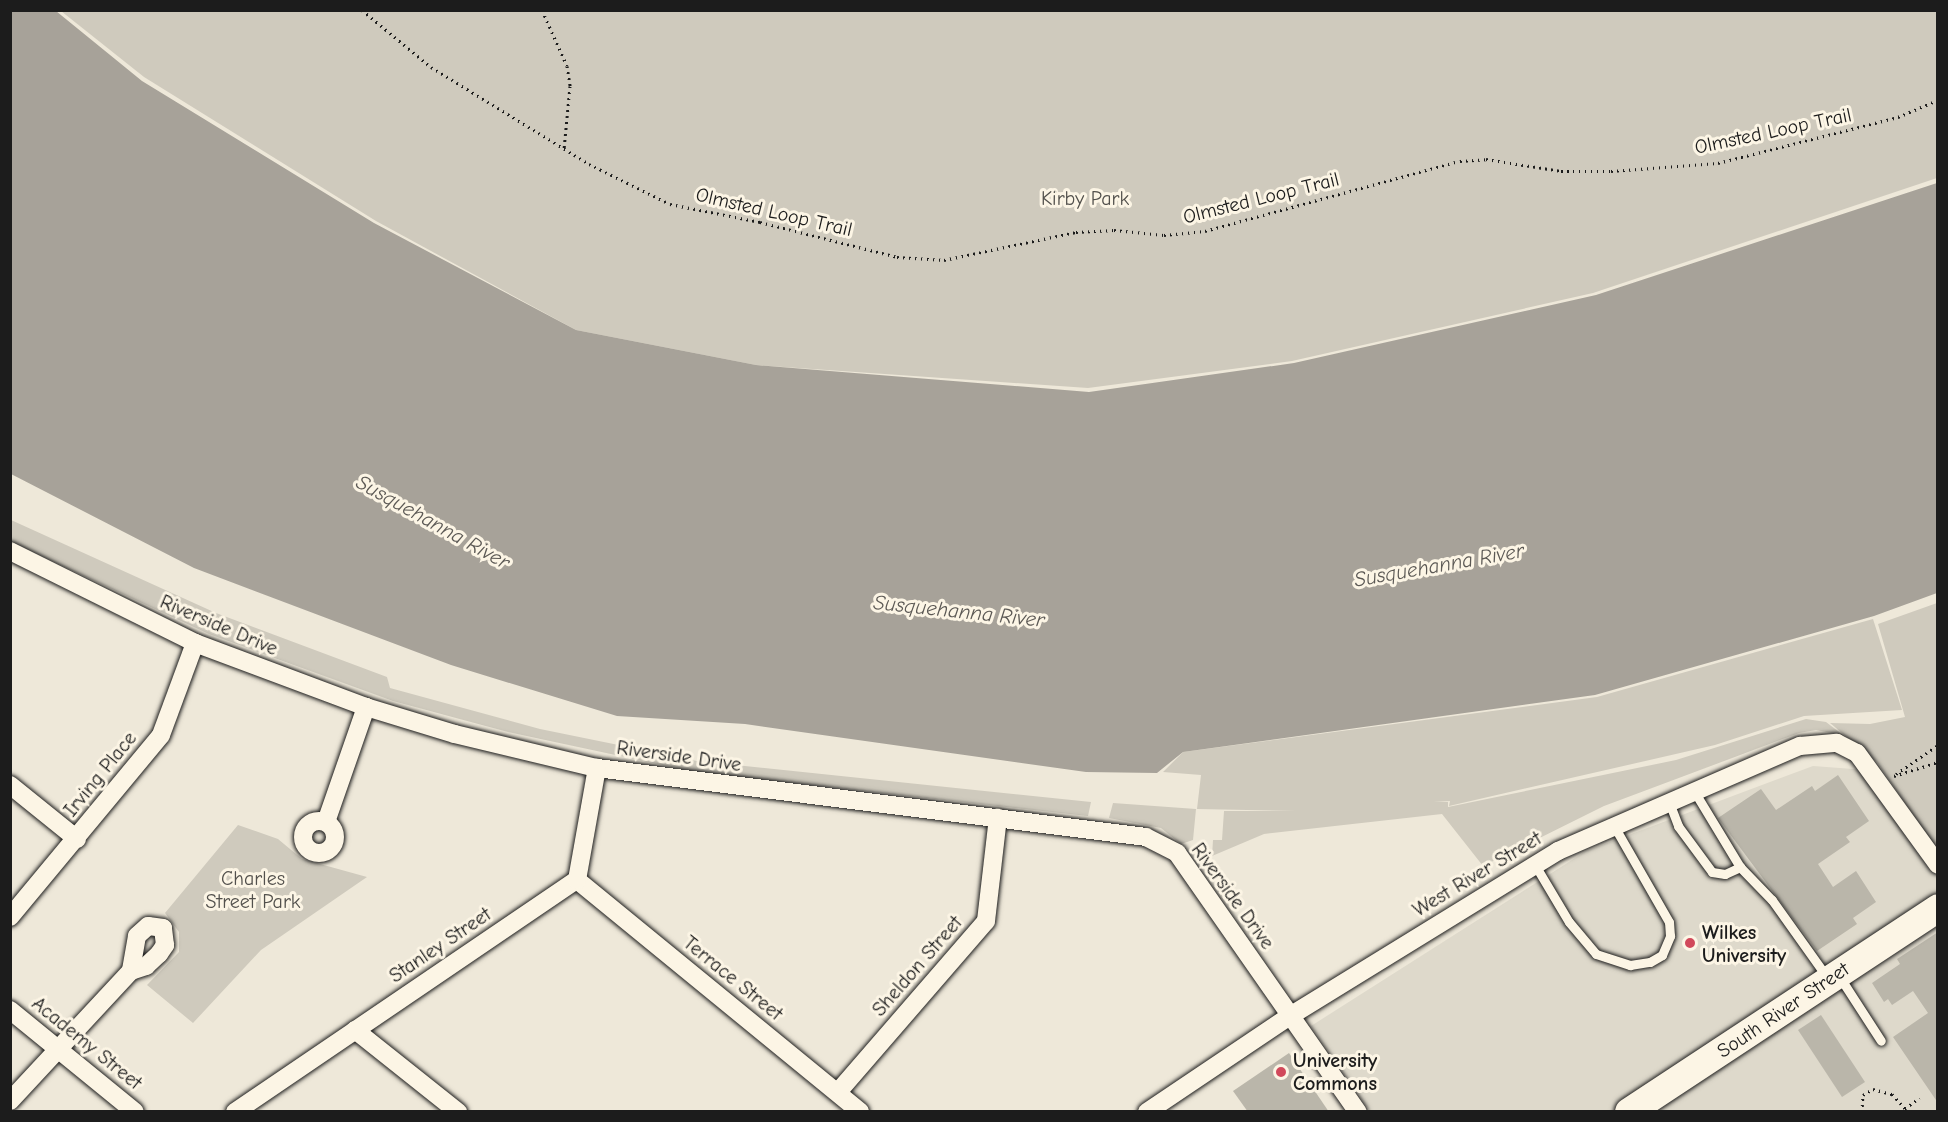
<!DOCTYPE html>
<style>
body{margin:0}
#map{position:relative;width:1948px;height:1122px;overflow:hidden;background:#eee8d9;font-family:"Comic Neue",sans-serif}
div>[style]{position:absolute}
.built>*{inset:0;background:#ded9cb}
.green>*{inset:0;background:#cfcabd}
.water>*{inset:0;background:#a7a299}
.building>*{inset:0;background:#bab6aa}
.path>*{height:3px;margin-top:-1.5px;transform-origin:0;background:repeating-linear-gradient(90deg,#1c1c1c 0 1.5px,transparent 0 6px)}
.roads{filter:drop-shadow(0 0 2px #1c1c1c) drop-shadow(0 0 2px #1c1c1c)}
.lane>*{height:9px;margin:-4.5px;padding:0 4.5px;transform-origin:4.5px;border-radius:4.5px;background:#fcf5e5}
.street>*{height:18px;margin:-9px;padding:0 9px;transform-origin:9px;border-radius:9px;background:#fcf5e5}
.street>.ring{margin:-9px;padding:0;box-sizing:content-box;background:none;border:18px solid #fcf5e5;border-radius:50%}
.primary>*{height:28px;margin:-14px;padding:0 14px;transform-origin:14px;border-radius:14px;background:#fcf5e5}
.dots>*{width:16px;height:16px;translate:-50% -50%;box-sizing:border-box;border:3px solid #fcf5e5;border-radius:50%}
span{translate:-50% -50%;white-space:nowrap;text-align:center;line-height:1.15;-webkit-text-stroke:6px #fcf5e5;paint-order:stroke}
.street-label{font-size:20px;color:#1c1c1c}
.park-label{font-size:20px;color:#52504c}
.poi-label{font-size:20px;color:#1c1c1c;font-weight:700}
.left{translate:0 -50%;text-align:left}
.water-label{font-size:21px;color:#5b5854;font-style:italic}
.frame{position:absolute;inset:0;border:12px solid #1c1c1c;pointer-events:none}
</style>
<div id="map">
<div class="built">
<i style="clip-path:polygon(1813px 766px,1880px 771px,1937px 859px,1937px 1111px,1370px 1111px,1311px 1026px,1586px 851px)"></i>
</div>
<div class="green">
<i style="clip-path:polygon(61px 11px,1937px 11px,1937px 178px,1593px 293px,1292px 361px,1088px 388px,756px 365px,576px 330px,376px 221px,144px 77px)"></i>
<i style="clip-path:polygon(11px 520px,216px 613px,387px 677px,390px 688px,540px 729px,697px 761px,1091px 802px,1088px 816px,695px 772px,508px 732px,393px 701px,209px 634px,11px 542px)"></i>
<i style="clip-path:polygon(1937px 603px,1937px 850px,1877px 762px,1830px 723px,1870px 724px,1905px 717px,1878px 624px)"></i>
<i style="clip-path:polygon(1873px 619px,1902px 710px,1804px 716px,1715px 745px,1449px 806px,1450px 801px,1434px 802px,1448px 802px,1448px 807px,1676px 760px,1806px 719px,1826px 722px,1843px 735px,1816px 730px,1799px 733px,1604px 806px,1483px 866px,1442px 814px,1264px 834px,1212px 856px,1213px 840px,1222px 840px,1224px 811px,1296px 811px,1197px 809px,1201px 775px,1163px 772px,1183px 752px,1597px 697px)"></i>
<i style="clip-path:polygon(1113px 803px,1196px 809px,1193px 840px,1181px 844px,1161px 828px,1109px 818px)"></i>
<i style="clip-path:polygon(238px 825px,278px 839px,302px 859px,367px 877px,261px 950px,193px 1023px,147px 985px,179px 952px,179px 932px,165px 913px)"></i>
</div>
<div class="water">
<i style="clip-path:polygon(10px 11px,56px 11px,142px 81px,374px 223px,576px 330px,756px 365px,1089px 392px,1294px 363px,1596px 295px,1937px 183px,1937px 593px,1874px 616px,1595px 695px,1183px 752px,1157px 773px,1086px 772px,745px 724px,617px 716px,451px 665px,194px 568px,11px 474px)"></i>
</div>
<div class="building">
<i style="clip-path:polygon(1838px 775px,1869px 821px,1846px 837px,1850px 842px,1818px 864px,1833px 887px,1856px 871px,1876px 902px,1853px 918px,1857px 924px,1817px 951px,1718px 818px,1761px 789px,1776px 810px,1812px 786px,1815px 791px)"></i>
<i style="clip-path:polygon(1938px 932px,1938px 1103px,1893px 1037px,1928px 1013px,1913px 991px,1892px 1005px,1888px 999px,1884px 1002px,1872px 983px,1900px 964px,1897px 959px)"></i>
<i style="clip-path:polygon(1821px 1015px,1865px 1082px,1842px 1097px,1798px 1030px)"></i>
<i style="clip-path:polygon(1289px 1053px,1329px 1112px,1248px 1112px,1233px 1091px)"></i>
</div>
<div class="path">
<i style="left:362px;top:10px;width:89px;rotate:39.6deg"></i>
<i style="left:431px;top:67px;width:185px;rotate:31.5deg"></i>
<i style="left:589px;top:164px;width:90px;rotate:26.3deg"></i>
<i style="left:670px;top:204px;width:92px;rotate:11.3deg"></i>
<i style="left:760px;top:222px;width:141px;rotate:14.3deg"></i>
<i style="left:897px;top:257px;width:47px;rotate:3.7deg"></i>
<i style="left:944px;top:260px;width:135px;rotate:-12deg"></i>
<i style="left:1076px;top:232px;width:38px;rotate:-3deg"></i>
<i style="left:1114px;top:230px;width:50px;rotate:5.7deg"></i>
<i style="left:1164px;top:235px;width:41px;rotate:-5.6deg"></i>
<i style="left:1205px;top:231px;width:264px;rotate:-15.4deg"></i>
<i style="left:1460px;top:161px;width:26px;rotate:-4deg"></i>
<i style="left:1486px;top:159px;width:76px;rotate:9.1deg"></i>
<i style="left:1561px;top:171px;width:50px"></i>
<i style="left:1611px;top:171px;width:107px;rotate:-4.3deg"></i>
<i style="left:1718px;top:163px;width:186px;rotate:-14.3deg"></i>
<i style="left:1898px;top:117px;width:43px;rotate:-23deg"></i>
<i style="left:542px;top:10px;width:61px;rotate:65.9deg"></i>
<i style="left:567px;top:66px;width:20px;rotate:81deg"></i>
<i style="left:570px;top:86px;width:63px;rotate:95.4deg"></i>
<i style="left:1896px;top:774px;width:51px;rotate:-34.6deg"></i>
<i style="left:1894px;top:776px;width:46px;rotate:-17.7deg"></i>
<i style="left:1862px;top:1112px;width:17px;rotate:-87deg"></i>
<i style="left:1863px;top:1095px;width:12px;rotate:-31deg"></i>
<i style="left:1873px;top:1089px;width:20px;rotate:15deg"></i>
<i style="left:1892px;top:1094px;width:24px;rotate:48deg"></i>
<i style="left:1900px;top:1112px;width:24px;rotate:-36deg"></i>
</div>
<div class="roads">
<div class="lane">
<i style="left:1694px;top:791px;width:89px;rotate:58.8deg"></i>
<i style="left:1740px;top:867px;width:46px;rotate:45.9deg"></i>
<i style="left:1772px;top:900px;width:95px;rotate:54.5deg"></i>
<i style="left:1669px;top:802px;width:26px;rotate:69deg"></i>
<i style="left:1678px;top:826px;width:57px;rotate:53.5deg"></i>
<i style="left:1712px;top:872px;width:13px;rotate:9deg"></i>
<i style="left:1725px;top:874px;width:17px;rotate:-25deg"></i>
<i style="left:1535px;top:865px;width:66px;rotate:59.2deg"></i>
<i style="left:1569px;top:922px;width:42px;rotate:49.8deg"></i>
<i style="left:1596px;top:954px;width:36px;rotate:18deg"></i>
<i style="left:1630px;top:965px;width:20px;rotate:-9deg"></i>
<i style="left:1650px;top:962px;width:14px;rotate:-30deg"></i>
<i style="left:1662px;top:955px;width:21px;rotate:-67deg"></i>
<i style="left:1670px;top:936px;width:14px;rotate:-94deg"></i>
<i style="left:1669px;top:922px;width:111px;rotate:-119.8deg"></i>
<i style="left:1839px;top:976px;width:77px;rotate:57.1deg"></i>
</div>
<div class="street">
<i style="left:10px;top:551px;width:207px;rotate:26.4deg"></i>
<i style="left:195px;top:643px;width:183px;rotate:20.5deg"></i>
<i style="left:366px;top:707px;width:93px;rotate:16.9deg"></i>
<i style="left:455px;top:734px;width:146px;rotate:13.5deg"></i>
<i style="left:597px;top:768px;width:553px;rotate:7.16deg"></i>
<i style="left:1146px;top:837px;width:35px;rotate:27deg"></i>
<i style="left:1177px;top:853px;width:316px;rotate:55.1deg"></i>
<i style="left:10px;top:785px;width:86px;rotate:38.9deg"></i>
<i class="ring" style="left:303px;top:821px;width:14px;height:14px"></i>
<i style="left:326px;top:822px;width:122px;rotate:-70.8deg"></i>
<i style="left:577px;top:880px;width:366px;rotate:39.3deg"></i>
<i style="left:10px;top:917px;width:236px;rotate:-50.3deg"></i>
<i style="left:161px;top:735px;width:98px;rotate:-69.7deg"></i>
<i style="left:10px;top:1010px;width:161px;rotate:39.2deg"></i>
<i style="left:355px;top:1030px;width:132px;rotate:38.5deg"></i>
<i style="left:838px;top:1092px;width:226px;rotate:-49.1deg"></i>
<i style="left:986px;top:921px;width:104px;rotate:-83.4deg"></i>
<i style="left:10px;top:1101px;width:178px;rotate:-47.1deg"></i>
<i style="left:131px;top:971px;width:16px;rotate:-18deg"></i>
<i style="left:146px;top:966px;width:18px;rotate:-43deg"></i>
<i style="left:159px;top:954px;width:11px;rotate:-56deg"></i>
<i style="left:165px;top:945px;width:17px;rotate:-97deg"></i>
<i style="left:163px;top:928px;width:15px;rotate:-172deg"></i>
<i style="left:148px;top:926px;width:15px;rotate:138deg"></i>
<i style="left:137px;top:936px;width:36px;rotate:100deg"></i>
<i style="left:235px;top:1112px;width:413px;rotate:-34.2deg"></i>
<i style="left:577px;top:880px;width:114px;rotate:-79.9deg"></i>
<i style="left:1147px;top:1112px;width:172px;rotate:-33.9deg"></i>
<i style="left:1290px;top:1016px;width:315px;rotate:-31.6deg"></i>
<i style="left:1558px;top:851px;width:264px;rotate:-23.5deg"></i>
<i style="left:1800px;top:746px;width:37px;rotate:-5deg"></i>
<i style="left:1837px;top:743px;width:22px;rotate:27deg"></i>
<i style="left:1857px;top:753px;width:138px;rotate:54.1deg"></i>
</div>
<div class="primary">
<i style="left:1629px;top:1112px;width:370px;rotate:-33.4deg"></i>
</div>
</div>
<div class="dots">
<i style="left:1690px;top:943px;background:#d1495b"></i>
<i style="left:1281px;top:1072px;background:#d1495b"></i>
</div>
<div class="street-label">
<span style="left:1773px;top:131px;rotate:-12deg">Olmsted Loop Trail</span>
<span style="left:1261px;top:198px;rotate:-14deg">Olmsted Loop Trail</span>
<span style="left:774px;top:212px;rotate:13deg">Olmsted Loop Trail</span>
<span style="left:219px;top:625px;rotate:23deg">Riverside Drive</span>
<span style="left:679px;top:756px;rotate:8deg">Riverside Drive</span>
<span style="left:100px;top:774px;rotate:-51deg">Irving Place</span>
<span style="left:1477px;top:874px;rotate:-31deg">West River Street</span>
<span style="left:1233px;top:896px;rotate:54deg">Riverside Drive</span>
<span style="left:440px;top:945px;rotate:-34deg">Stanley Street</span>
<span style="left:917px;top:966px;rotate:-49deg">Sheldon Street</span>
<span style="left:733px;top:978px;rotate:39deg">Terrace Street</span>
<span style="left:1783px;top:1010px;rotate:-34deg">South River Street</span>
<span style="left:87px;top:1043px;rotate:39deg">Academy Street</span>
</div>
<div class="park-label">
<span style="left:1085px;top:198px">Kirby Park</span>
<span style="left:253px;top:890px">Charles<br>Street Park</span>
</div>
<div class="poi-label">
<span class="left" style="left:1702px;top:944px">Wilkes<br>University</span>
<span class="left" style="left:1293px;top:1072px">University<br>Commons</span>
</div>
<div class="water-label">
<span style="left:433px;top:522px;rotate:29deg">Susquehanna River</span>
<span style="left:1439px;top:565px;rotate:-10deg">Susquehanna River</span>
<span style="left:959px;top:611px;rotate:6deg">Susquehanna River</span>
</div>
<div class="frame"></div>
</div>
